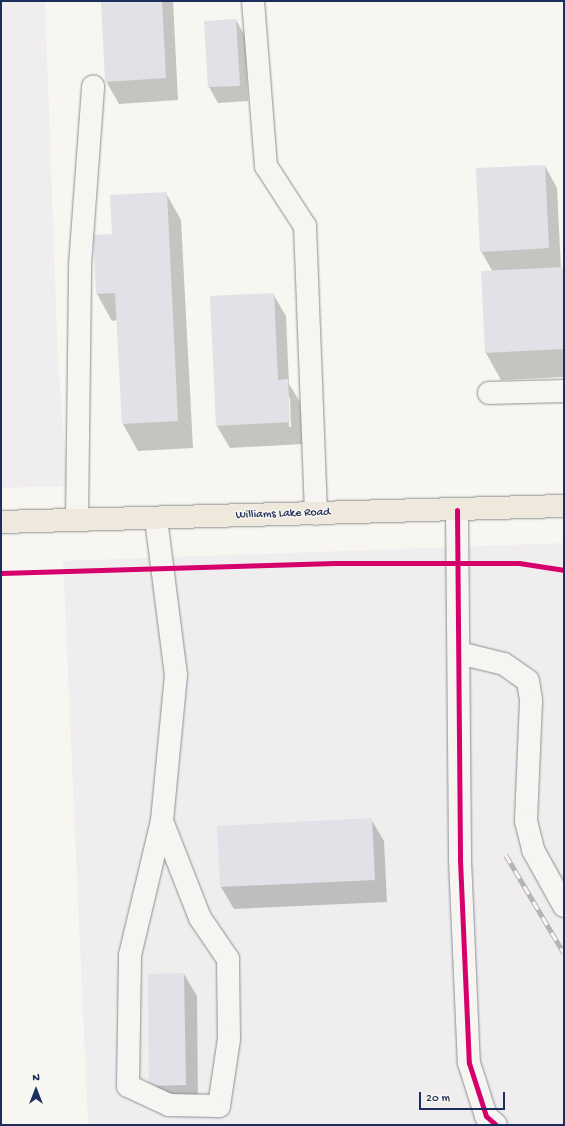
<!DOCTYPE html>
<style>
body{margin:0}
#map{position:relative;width:565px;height:1126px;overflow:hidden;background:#f8f6f0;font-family:"Gochi Hand",sans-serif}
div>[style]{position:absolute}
.built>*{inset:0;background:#f0edef}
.shadow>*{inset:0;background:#0003}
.building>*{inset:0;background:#e2e1e8}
.roads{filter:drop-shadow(0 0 1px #8b8e94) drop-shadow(0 0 1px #8b8e94)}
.minor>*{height:22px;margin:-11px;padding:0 11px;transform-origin:11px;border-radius:11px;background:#f6f5f1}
.major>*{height:22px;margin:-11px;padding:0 11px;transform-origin:11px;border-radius:11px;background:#eee8dd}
.rail>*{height:4.5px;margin-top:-2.25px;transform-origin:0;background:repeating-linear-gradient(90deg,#fbf7ec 0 9px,#b3b5b7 0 18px);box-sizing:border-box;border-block:1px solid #b3b5b7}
.cycleway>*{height:5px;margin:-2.5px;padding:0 2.5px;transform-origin:2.5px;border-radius:2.5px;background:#d6006c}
span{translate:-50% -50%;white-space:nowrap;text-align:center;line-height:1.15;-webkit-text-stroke:3px #fbf7ec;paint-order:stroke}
.street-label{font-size:12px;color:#1b2f5e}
.frame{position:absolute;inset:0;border:2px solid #1b2f5e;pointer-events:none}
.north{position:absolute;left:16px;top:1070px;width:40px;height:40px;-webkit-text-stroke:3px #fbf7ec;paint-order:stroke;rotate:0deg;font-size:11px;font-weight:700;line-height:16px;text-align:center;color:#1b2f5e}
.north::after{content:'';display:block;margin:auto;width:14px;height:18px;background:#1b2f5e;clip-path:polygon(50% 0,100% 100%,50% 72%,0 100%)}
.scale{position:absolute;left:419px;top:1092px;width:86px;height:18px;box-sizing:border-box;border:2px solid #1b2f5e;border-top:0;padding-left:5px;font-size:12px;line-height:14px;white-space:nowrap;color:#1b2f5e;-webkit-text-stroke:3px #fbf7ec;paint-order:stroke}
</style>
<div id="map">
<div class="built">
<i style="clip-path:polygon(1px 1px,45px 1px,58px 360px,68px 486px,1px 488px)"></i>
<i style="clip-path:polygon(564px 543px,564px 1125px,88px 1125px,63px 561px)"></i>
</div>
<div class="shadow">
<i style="clip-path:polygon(102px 1px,173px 1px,178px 100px,119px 104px,106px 81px)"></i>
<i style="clip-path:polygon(236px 20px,245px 36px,248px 101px,218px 103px,209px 87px)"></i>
<i style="clip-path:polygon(545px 166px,557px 188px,561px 269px,564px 268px,564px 377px,501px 380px,486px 353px,493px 272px,481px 251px)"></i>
<i style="clip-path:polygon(166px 193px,181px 220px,193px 448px,138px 451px,123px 424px,117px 320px,112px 321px,97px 294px,113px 235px)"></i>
<i style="clip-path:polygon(evenodd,273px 294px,286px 316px,289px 384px,300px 402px,302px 444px,230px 448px,217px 426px,273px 294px,288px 396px,290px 398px,291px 427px,289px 427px,288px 396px)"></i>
<i style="clip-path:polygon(371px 819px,384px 841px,387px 902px,234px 909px,221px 887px)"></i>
<i style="clip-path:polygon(184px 974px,197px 996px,198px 1107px,150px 1085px)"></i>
</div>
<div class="building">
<i style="clip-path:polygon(101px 1px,162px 1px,166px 78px,105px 82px)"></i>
<i style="clip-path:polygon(236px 19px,240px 86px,208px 87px,204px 21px)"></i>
<i style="clip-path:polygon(545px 165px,549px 248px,480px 252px,476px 168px)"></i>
<i style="clip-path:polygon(167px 192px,178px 421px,122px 424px,115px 293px,96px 294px,93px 235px,112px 234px,110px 195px)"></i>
<i style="clip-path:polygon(564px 267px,564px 349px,485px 353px,481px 271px)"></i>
<i style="clip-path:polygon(274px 293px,278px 380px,288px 379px,290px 422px,216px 426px,210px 296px)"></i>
<i style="clip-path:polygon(372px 818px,375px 880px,220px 887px,217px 826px)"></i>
<i style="clip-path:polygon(184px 973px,186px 1085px,149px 1086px,148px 974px)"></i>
</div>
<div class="roads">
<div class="minor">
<i style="left:253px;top:1px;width:166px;rotate:85.5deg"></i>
<i style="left:266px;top:166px;width:72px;rotate:57deg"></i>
<i style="left:305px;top:226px;width:288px;rotate:87.8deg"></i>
<i style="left:489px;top:393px;width:75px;rotate:-1.5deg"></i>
<i style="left:457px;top:510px;width:350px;rotate:89.5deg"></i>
<i style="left:460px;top:860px;width:203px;rotate:87.5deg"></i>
<i style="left:469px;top:1063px;width:56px;rotate:72.2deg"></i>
<i style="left:486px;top:1116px;width:13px;rotate:42deg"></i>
<i style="left:156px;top:519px;width:157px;rotate:82.7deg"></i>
<i style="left:176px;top:675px;width:147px;rotate:95.5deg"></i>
<i style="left:162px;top:821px;width:104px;rotate:68.6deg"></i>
<i style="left:200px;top:918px;width:50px;rotate:55.7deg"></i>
<i style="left:228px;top:959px;width:80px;rotate:89.3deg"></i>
<i style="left:229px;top:1039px;width:68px;rotate:98.5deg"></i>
<i style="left:219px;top:1106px;width:50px;rotate:-178.9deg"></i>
<i style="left:169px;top:1105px;width:45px;rotate:-155.1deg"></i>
<i style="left:128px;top:1086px;width:131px;rotate:-89.1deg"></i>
<i style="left:130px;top:955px;width:138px;rotate:-76.6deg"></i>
<i style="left:77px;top:520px;width:255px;rotate:-89.3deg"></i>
<i style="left:80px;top:265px;width:179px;rotate:-85.8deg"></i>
<i style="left:459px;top:653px;width:46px;rotate:13.7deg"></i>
<i style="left:504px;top:664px;width:29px;rotate:35deg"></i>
<i style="left:528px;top:681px;width:20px;rotate:81deg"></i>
<i style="left:531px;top:701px;width:120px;rotate:92.4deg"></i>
<i style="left:526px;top:821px;width:30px;rotate:76deg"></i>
<i style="left:533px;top:850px;width:64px;rotate:61deg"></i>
</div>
<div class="major">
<i style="left:1px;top:522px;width:563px;rotate:-1.63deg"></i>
</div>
</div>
<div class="rail">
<i style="left:506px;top:855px;width:114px;rotate:59.4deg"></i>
</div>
<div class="cycleway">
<i style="left:457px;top:510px;width:350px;rotate:89.5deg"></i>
<i style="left:460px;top:860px;width:203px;rotate:87.5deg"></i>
<i style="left:469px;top:1063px;width:56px;rotate:72.2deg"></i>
<i style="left:486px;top:1116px;width:13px;rotate:42deg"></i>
<i style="left:1px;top:573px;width:334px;rotate:-1.7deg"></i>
<i style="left:335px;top:563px;width:184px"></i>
<i style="left:519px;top:563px;width:46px;rotate:8.8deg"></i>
</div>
<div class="street-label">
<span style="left:283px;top:515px;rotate:-2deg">Williams Lake Road</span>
</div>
<div class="frame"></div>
<div class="north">N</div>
<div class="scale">20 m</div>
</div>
